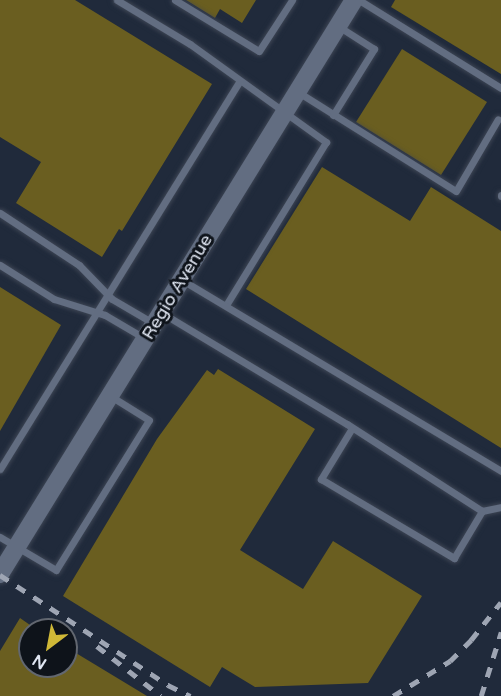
<!DOCTYPE html>
<style>
body{margin:0}
#map{position:relative;width:501px;height:696px;overflow:hidden;background:#202a3b;font-family:"Varela Round",sans-serif}
div>[style]{position:absolute}
.building>*{inset:0;background:#6a5e20}
.roads{filter:drop-shadow(0 0 2px #3d4554) drop-shadow(0 0 2px #3d4554)}
.lane>*{height:7px;margin:-3.5px;padding:0 3.5px;transform-origin:3.5px;border-radius:3.5px;background:#626d81}
.secondary>*{height:18px;margin:-9px;padding:0 9px;transform-origin:9px;border-radius:9px;background:#626d81}
.rail>*{height:4.5px;margin-top:-2.25px;transform-origin:0;background:repeating-linear-gradient(90deg,#9ea5b3 0 10px,transparent 0 20px)}
span{translate:-50% -50%;white-space:nowrap;text-align:center;line-height:1.15;-webkit-text-stroke:6px #0e131a;paint-order:stroke}
.street-label{font-size:18px;color:#e0e6f2}
.north{position:absolute;left:18px;top:618px;width:60px;height:60px;box-sizing:border-box;background:#0e131a;border:2px solid #626770;border-radius:50%;rotate:212deg;font-size:16px;font-weight:700;line-height:24px;text-align:center;color:#e0e6f2}
.north::after{content:'';display:block;margin:auto;width:21px;height:27px;background:#cfb837;clip-path:polygon(50% 0,100% 100%,50% 72%,0 100%)}
</style>
<div id="map">
<div class="building">
<i style="clip-path:polygon(0 0,75px 0,212px 84px,122px 231px,119px 229px,102px 257px,16px 203px,41px 162px,0 137px)"></i>
<i style="clip-path:polygon(186px 0,256px 0,242px 23px,220px 9px,215px 18px)"></i>
<i style="clip-path:polygon(395px 0,501px 0,501px 74px,391px 7px)"></i>
<i style="clip-path:polygon(402px 49px,487px 102px,441px 175px,356px 122px)"></i>
<i style="clip-path:polygon(322px 167px,410px 221px,431px 187px,501px 231px,501px 448px,246px 289px)"></i>
<i style="clip-path:polygon(0 287px,61px 325px,0 431px)"></i>
<i style="clip-path:polygon(218px 369px,315px 429px,240px 550px,303px 589px,333px 541px,422px 596px,368px 683px,255px 687px,222px 667px,210px 687px,63px 596px,157px 439px,207px 370px,214px 375px)"></i>
<i style="clip-path:polygon(20px 618px,30px 625px,30px 666px,66px 666px,66px 647px,147px 696px,0 696px,0 651px)"></i>
</div>
<div class="roads">
<div class="lane">
<i style="left:117px;top:0;width:85px;rotate:31.1deg"></i>
<i style="left:190px;top:44px;width:168px;rotate:35.8deg"></i>
<i style="left:326px;top:142px;width:191px;rotate:121.5deg"></i>
<i style="left:175px;top:0;width:98px;rotate:31.3deg"></i>
<i style="left:259px;top:51px;width:61px;rotate:-57.1deg"></i>
<i style="left:359px;top:0;width:167px;rotate:31.8deg"></i>
<i style="left:298px;top:92px;width:186px;rotate:32.1deg"></i>
<i style="left:456px;top:191px;width:83px;rotate:-59.7deg"></i>
<i style="left:333px;top:115px;width:78px;rotate:-58.2deg"></i>
<i style="left:374px;top:49px;width:43px;rotate:-147.4deg"></i>
<i style="left:501px;top:195px;width:1px;rotate:90deg"></i>
<i style="left:0;top:213px;width:95px;rotate:33.4deg"></i>
<i style="left:79px;top:265px;width:47px;rotate:45.9deg"></i>
<i style="left:112px;top:299px;width:48px;rotate:30.3deg"></i>
<i style="left:0;top:265px;width:64px;rotate:32.2deg"></i>
<i style="left:54px;top:299px;width:53px;rotate:17.4deg"></i>
<i style="left:105px;top:315px;width:45px;rotate:30.5deg"></i>
<i style="left:182px;top:280px;width:372px;rotate:30.9deg"></i>
<i style="left:162px;top:313px;width:216px;rotate:31deg"></i>
<i style="left:347px;top:424px;width:161px;rotate:32.8deg"></i>
<i style="left:482px;top:511px;width:19px;rotate:-12deg"></i>
<i style="left:352px;top:428px;width:60px;rotate:121.3deg"></i>
<i style="left:321px;top:479px;width:155px;rotate:30.7deg"></i>
<i style="left:454px;top:558px;width:55px;rotate:-59.2deg"></i>
<i style="left:0;top:469px;width:455px;rotate:-58.3deg"></i>
<i style="left:0;top:537px;width:65px;rotate:30.5deg"></i>
<i style="left:56px;top:570px;width:176px;rotate:-58.2deg"></i>
<i style="left:149px;top:420px;width:44px;rotate:-148.1deg"></i>
</div>
<div class="secondary">
<i style="left:0;top:574px;width:674px;rotate:-58.34deg"></i>
</div>
</div>
<div class="rail">
<i style="left:0;top:575px;width:201px;rotate:33.2deg"></i>
<i style="left:168px;top:685px;width:25px;rotate:26deg"></i>
<i style="left:97px;top:646px;width:81px;rotate:38deg"></i>
<i style="left:393px;top:696px;width:67px;rotate:-31.6deg"></i>
<i style="left:450px;top:661px;width:30px;rotate:-45deg"></i>
<i style="left:471px;top:640px;width:48px;rotate:-51.7deg"></i>
<i style="left:481px;top:696px;width:67px;rotate:-72.6deg"></i>
</div>
<div class="street-label">
<span style="left:177px;top:287px;rotate:-59deg">Regio Avenue</span>
</div>
<div class="north">N</div>
</div>
